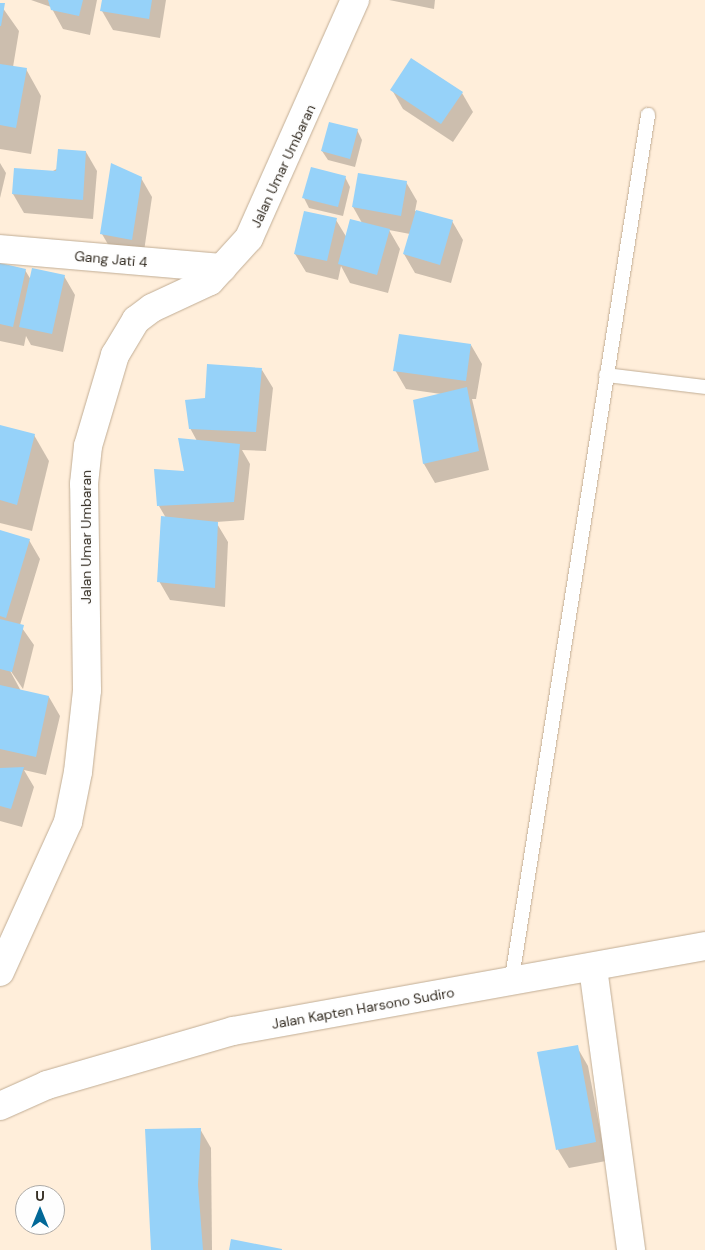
<!DOCTYPE html>
<style>
body{margin:0}
#map{position:relative;width:705px;height:1250px;overflow:hidden;background:#ffeeda;font-family:"DM Sans",sans-serif}
div>[style]{position:absolute}
.shadow>*{inset:0;background:#0003}
.building>*{inset:0;background:#96d2f9}
.roads{filter:drop-shadow(0 0 1px #c1ad95) drop-shadow(0 0 1px #c1ad95)}
.service>*{height:14px;margin:-7px;padding:0 7px;transform-origin:7px;border-radius:7px;background:#fff}
.minor>*{height:28px;margin:-14px;padding:0 14px;transform-origin:14px;border-radius:14px;background:#fff}
span{translate:-50% -50%;white-space:nowrap;text-align:center;line-height:1.15;-webkit-text-stroke:4.5px #fefefe;paint-order:stroke}
.street-label{font-size:14px;color:#362f25}
.north{position:absolute;left:15px;top:1185px;width:50px;height:50px;box-sizing:border-box;background:#fefefe;border:1px solid #aeaba7;border-radius:50%;rotate:0deg;font-size:14px;font-weight:700;line-height:20px;text-align:center;color:#362f25}
.north::after{content:'';display:block;margin:auto;width:18px;height:22px;background:#026897;clip-path:polygon(50% 0,100% 100%,50% 72%,0 100%)}
</style>
<div id="map">
<div class="shadow">
<i style="clip-path:polygon(31px 0,97px 0,90px 35px,63px 29px,51px 7px)"></i>
<i style="clip-path:polygon(104px 0,166px 0,160px 38px,113px 30px,102px 11px)"></i>
<i style="clip-path:polygon(389px 0,435px 0,434px 9px)"></i>
<i style="clip-path:polygon(0 4px,19px 31px,13px 67px,26px 69px,41px 96px,31px 154px,0 149px)"></i>
<i style="clip-path:polygon(392px 90px,462px 93px,473px 112px,453px 142px,403px 109px)"></i>
<i style="clip-path:polygon(357px 130px,362px 140px,355px 167px,328px 160px,322px 151px)"></i>
<i style="clip-path:polygon(86px 152px,97px 171px,93px 219px,24px 213px,13px 194px)"></i>
<i style="clip-path:polygon(0 163px,6px 173px,0 198px)"></i>
<i style="clip-path:polygon(345px 177px,350px 187px,343px 216px,309px 208px,304px 198px)"></i>
<i style="clip-path:polygon(141px 178px,152px 197px,143px 258px,113px 253px,102px 234px)"></i>
<i style="clip-path:polygon(406px 182px,417px 201px,415px 211px,452px 221px,463px 240px,451px 283px,415px 273px,404px 254px,410px 234px,389px 230px,400px 249px,388px 293px,350px 283px,341px 266px,338px 280px,306px 272px,295px 254px,336px 220px,347px 238px,362px 223px,353px 207px)"></i>
<i style="clip-path:polygon(0 264px,25px 270px,31px 280px,64px 276px,75px 295px,63px 352px,31px 345px,26px 336px,24px 346px,0 341px)"></i>
<i style="clip-path:polygon(471px 345px,482px 364px,476px 399px,472px 399px,489px 470px,435px 483px,424px 464px,414px 401px,441px 394px,406px 389px,395px 370px)"></i>
<i style="clip-path:polygon(262px 370px,273px 388px,266px 451px,242px 450px,250px 464px,244px 520px,216px 522px,228px 542px,225px 607px,170px 600px,159px 581px,166px 518px,159px 506px,185px 472px,197px 441px,190px 428px,206px 399px)"></i>
<i style="clip-path:polygon(0 426px,34px 435px,49px 461px,32px 531px,0 523px)"></i>
<i style="clip-path:polygon(0 531px,29px 540px,40px 559px,20px 625px,34px 645px,23px 689px,8px 667px,21px 691px,49px 697px,60px 716px,46px 775px,24px 770px,34px 787px,22px 827px,0 821px)"></i>
<i style="clip-path:polygon(577px 1047px,588px 1066px,606px 1161px,569px 1168px,558px 1150px)"></i>
<i style="clip-path:polygon(200px 1129px,211px 1148px,212px 1250px,153px 1250px)"></i>
</div>
<div class="building">
<i style="clip-path:polygon(48px 0,83px 0,79px 16px,51px 10px)"></i>
<i style="clip-path:polygon(102px 0,152px 0,149px 19px,100px 11px)"></i>
<i style="clip-path:polygon(0 3px,5px 3px,1px 26px,0 26px)"></i>
<i style="clip-path:polygon(411px 58px,463px 92px,441px 124px,390px 90px)"></i>
<i style="clip-path:polygon(0 64px,27px 68px,16px 128px,0 125px)"></i>
<i style="clip-path:polygon(329px 122px,358px 129px,350px 159px,321px 151px)"></i>
<i style="clip-path:polygon(58px 149px,86px 151px,83px 200px,12px 194px,14px 168px,56px 171px)"></i>
<i style="clip-path:polygon(111px 163px,142px 177px,132px 240px,100px 234px)"></i>
<i style="clip-path:polygon(311px 167px,346px 176px,338px 207px,302px 198px)"></i>
<i style="clip-path:polygon(358px 173px,407px 181px,401px 216px,352px 207px)"></i>
<i style="clip-path:polygon(416px 210px,453px 220px,440px 265px,403px 254px)"></i>
<i style="clip-path:polygon(304px 211px,337px 218px,327px 261px,294px 254px)"></i>
<i style="clip-path:polygon(350px 219px,390px 229px,377px 275px,338px 264px)"></i>
<i style="clip-path:polygon(0 263px,26px 269px,13px 327px,0 324px)"></i>
<i style="clip-path:polygon(32px 268px,65px 275px,52px 334px,19px 327px)"></i>
<i style="clip-path:polygon(399px 334px,471px 344px,466px 381px,393px 371px)"></i>
<i style="clip-path:polygon(207px 364px,262px 368px,256px 432px,189px 429px,185px 400px,205px 398px)"></i>
<i style="clip-path:polygon(467px 387px,479px 451px,423px 464px,413px 400px)"></i>
<i style="clip-path:polygon(0 425px,35px 434px,17px 505px,0 500px)"></i>
<i style="clip-path:polygon(178px 438px,240px 444px,234px 502px,157px 506px,154px 469px,184px 471px)"></i>
<i style="clip-path:polygon(161px 516px,218px 522px,215px 588px,157px 582px)"></i>
<i style="clip-path:polygon(0 530px,30px 539px,6px 618px,0 616px)"></i>
<i style="clip-path:polygon(0 619px,24px 625px,12px 672px,0 669px)"></i>
<i style="clip-path:polygon(0 685px,49px 696px,36px 757px,0 749px)"></i>
<i style="clip-path:polygon(24px 767px,11px 809px,0 806px,0 768px)"></i>
<i style="clip-path:polygon(578px 1045px,596px 1142px,556px 1150px,537px 1052px)"></i>
<i style="clip-path:polygon(201px 1128px,198px 1185px,203px 1250px,151px 1250px,145px 1129px)"></i>
<i style="clip-path:polygon(231px 1239px,282px 1249px,282px 1250px,229px 1250px)"></i>
</div>
<div class="roads">
<div class="service">
<i style="left:606px;top:375px;width:100px;rotate:6.9deg"></i>
<i style="left:511px;top:984px;width:880px;rotate:-81.04deg"></i>
</div>
<div class="minor">
<i style="left:0;top:249px;width:223px;rotate:4.9deg"></i>
<i style="left:593px;top:968px;width:285px;rotate:82.3deg"></i>
<i style="left:0;top:972px;width:165px;rotate:-65.6deg"></i>
<i style="left:68px;top:822px;width:51px;rotate:-78.7deg"></i>
<i style="left:78px;top:772px;width:82px;rotate:-83.7deg"></i>
<i style="left:87px;top:690px;width:206px;rotate:-90.8deg"></i>
<i style="left:84px;top:484px;width:38px;rotate:-84deg"></i>
<i style="left:88px;top:446px;width:95px;rotate:-73.5deg"></i>
<i style="left:115px;top:355px;width:41px;rotate:-59deg"></i>
<i style="left:136px;top:320px;width:20px;rotate:-37deg"></i>
<i style="left:152px;top:308px;width:64px;rotate:-25deg"></i>
<i style="left:210px;top:281px;width:58px;rotate:-47.8deg"></i>
<i style="left:249px;top:238px;width:261px;rotate:-66deg"></i>
<i style="left:0;top:1106px;width:51px;rotate:-24.1deg"></i>
<i style="left:47px;top:1085px;width:194px;rotate:-16.2deg"></i>
<i style="left:233px;top:1031px;width:480px;rotate:-10.2deg"></i>
</div>
</div>
<div class="street-label">
<span style="left:283px;top:166px;rotate:-65deg">Jalan Umar Umbaran</span>
<span style="left:111px;top:259px;rotate:5deg">Gang Jati 4</span>
<span style="left:86px;top:537px;rotate:-90deg">Jalan Umar Umbaran</span>
<span style="left:363px;top:1008px;rotate:-10deg">Jalan Kapten Harsono Sudiro</span>
</div>
<div class="north">U</div>
</div>
